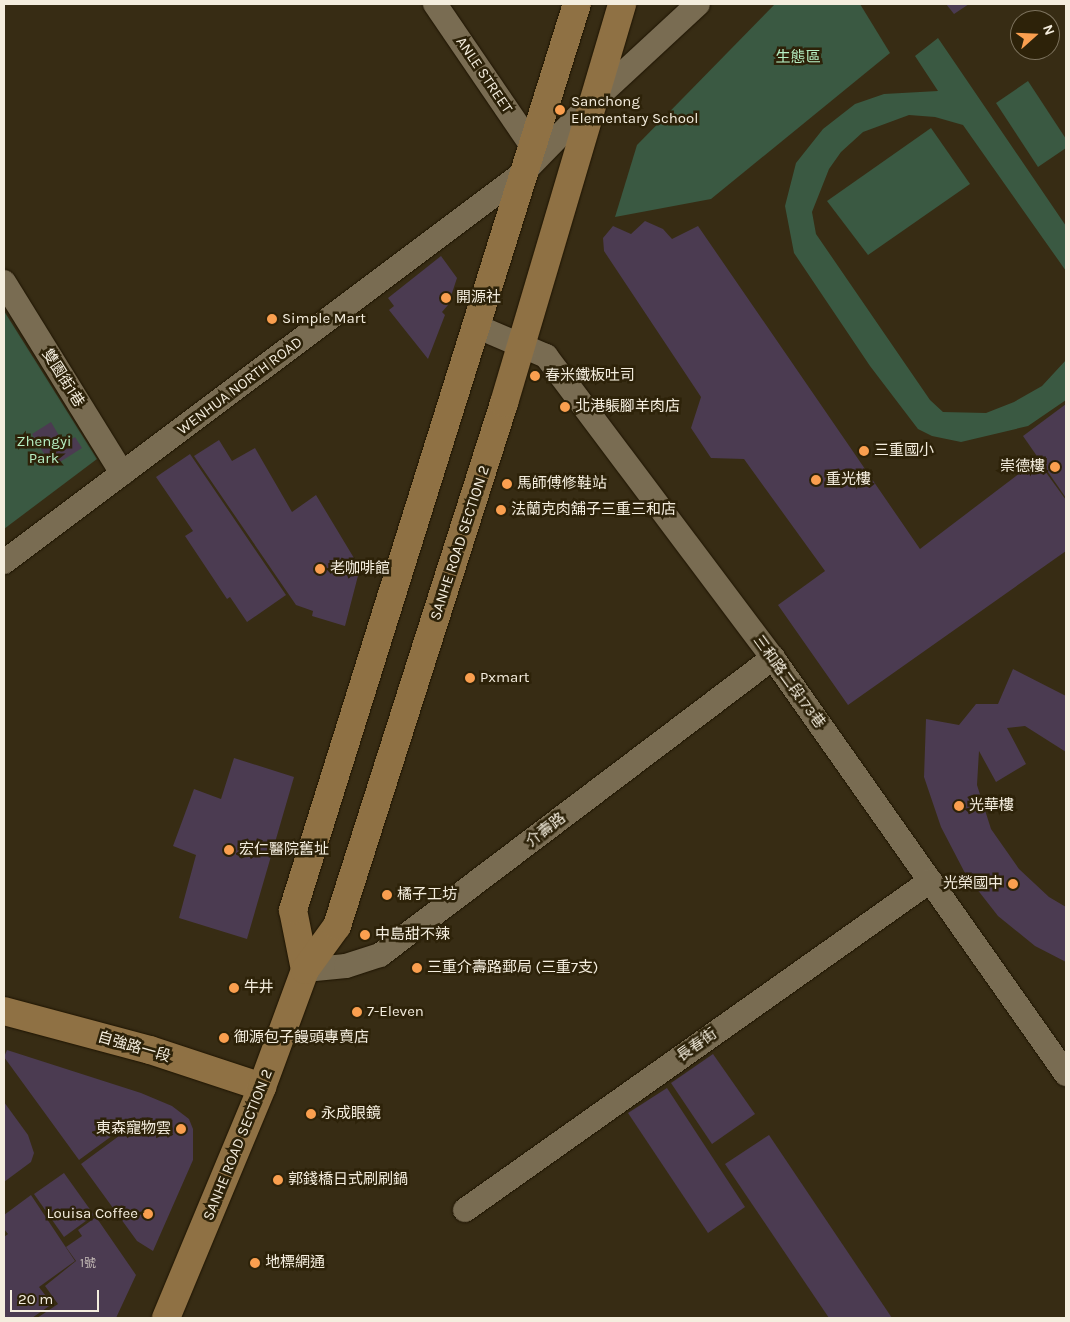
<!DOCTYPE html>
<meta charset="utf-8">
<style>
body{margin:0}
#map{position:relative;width:1070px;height:1322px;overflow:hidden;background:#372c14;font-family:Karla,"Noto Sans TC",sans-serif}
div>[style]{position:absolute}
.green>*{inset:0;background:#3a5942}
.building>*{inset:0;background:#4b3b51}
.roads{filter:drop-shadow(0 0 1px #1e1400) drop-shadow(0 0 1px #1e1400)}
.street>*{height:24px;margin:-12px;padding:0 12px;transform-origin:12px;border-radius:12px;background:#796c52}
.secondary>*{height:28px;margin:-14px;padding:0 14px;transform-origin:14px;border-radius:14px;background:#8f7144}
.dots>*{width:14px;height:14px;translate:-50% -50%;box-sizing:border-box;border:2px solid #2d2209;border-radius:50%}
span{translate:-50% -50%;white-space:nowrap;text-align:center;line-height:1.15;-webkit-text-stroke:5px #2d2209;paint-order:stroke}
.number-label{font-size:12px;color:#cac0bb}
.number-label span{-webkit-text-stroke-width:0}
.park-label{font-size:15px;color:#b6efc3}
.street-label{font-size:15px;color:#f4edde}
.poi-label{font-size:15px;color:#f4edde}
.left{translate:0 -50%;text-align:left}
.right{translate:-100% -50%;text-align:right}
.frame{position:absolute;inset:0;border:5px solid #f4edde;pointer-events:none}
.north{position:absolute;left:1010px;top:10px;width:50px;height:50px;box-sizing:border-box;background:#2d2209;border:1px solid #7d735e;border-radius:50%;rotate:70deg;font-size:14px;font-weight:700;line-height:20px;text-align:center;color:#f4edde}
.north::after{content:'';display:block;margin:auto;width:18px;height:22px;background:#fa9f4f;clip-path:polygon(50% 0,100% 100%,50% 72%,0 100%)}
.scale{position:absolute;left:10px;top:1290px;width:89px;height:22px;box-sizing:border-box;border:2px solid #f4edde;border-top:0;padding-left:6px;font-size:15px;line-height:18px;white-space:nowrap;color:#f4edde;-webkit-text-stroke:4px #2d2209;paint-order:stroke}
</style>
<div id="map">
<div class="green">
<i style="clip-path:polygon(775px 4px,860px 4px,890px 53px,711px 199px,615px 217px,637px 145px)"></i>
<i style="clip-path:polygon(938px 38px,1066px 226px,1066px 271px,963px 125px,935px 117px,909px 115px,863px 132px,841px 152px,829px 169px,812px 212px,816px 234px,930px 400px,943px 412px,986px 413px,1014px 402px,1042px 386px,1066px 360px,1066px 400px,1028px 426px,961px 442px,932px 436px,918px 429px,870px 366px,794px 253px,785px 206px,796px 163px,823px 129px,855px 104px,884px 94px,938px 91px,915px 56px)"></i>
<i style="clip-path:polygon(1028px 81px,1066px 139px,1066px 148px,1038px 167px,996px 103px)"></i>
<i style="clip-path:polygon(931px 128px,970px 184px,868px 255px,827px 201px)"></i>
<i style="clip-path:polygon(4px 311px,97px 459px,4px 529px)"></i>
</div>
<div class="building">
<i style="clip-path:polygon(946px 4px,969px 4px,954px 14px)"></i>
<i style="clip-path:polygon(645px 221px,663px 229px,672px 239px,698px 226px,920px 549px,1037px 460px,1066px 500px,1066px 551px,848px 705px,778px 605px,825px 571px,744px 459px,711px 458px,691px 428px,701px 397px,604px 251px,603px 238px,613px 226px,631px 234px)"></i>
<i style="clip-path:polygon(441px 256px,457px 278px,448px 305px,442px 312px,445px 315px,428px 359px,389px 310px,394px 306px,388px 298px)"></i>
<i style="clip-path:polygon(1066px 404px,1066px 498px,1023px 436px)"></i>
<i style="clip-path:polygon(51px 422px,64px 444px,75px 437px,82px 448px,52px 467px,32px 434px)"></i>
<i style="clip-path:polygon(219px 440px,232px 461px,255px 448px,292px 512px,316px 495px,360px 568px,345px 626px,312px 616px,313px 611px,296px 605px,194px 456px)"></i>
<i style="clip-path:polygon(190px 454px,286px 595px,247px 622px,230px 597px,227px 599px,185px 536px,193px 531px,156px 477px)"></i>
<i style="clip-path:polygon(1013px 669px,1066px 696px,1066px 752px,1025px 726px,1007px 728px,1026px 764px,996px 782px,979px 751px,977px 785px,991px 829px,1019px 869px,1049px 897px,1066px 907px,1066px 962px,1035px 946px,998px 916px,966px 875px,941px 827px,924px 777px,926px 719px,959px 725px,976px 704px,998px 704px)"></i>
<i style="clip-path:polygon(234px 758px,294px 777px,247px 939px,179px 918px,196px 855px,173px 846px,194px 789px,221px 799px)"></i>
<i style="clip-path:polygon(7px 1050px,141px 1093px,172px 1106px,189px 1119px,193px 1129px,193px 1160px,153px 1251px,137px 1241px,81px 1164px,123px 1133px,130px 1137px,135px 1125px,131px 1122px,79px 1160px,4px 1057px)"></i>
<i style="clip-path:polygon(713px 1054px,755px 1114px,712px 1144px,671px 1083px)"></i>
<i style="clip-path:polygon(667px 1088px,745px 1207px,708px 1233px,628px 1113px)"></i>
<i style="clip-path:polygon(4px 1102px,28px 1135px,34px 1153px,31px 1162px,4px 1182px)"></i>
<i style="clip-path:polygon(769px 1135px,892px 1318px,829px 1318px,725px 1164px)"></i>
<i style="clip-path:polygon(64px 1173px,94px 1215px,64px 1237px,34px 1194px)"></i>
<i style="clip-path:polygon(31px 1195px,75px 1261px,39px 1287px,52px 1304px,32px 1318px,4px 1318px,4px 1237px,8px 1234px,4px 1229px,4px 1215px)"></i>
<i style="clip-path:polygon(96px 1217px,136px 1275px,116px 1318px,37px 1318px,58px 1304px,45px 1286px,76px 1261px,66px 1247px,82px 1236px,78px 1230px)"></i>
</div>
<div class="roads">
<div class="street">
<i style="left:435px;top:4px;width:172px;rotate:55.7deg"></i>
<i style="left:4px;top:282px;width:225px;rotate:58.3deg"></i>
<i style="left:478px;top:327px;width:74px;rotate:23.1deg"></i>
<i style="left:546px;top:356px;width:378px;rotate:53.1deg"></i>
<i style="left:773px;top:658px;width:509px;rotate:54.84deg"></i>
<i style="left:4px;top:562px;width:649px;rotate:-36.85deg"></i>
<i style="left:523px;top:173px;width:96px;rotate:-45.8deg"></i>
<i style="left:590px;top:104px;width:147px;rotate:-42.8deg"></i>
<i style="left:305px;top:970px;width:41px;rotate:-5.6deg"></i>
<i style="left:346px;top:966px;width:36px;rotate:-18deg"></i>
<i style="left:380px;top:955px;width:493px;rotate:-37.1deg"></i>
<i style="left:465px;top:1210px;width:570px;rotate:-35.28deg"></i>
</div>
<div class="secondary">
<i style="left:305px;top:970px;width:61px;rotate:-101.3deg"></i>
<i style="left:293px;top:910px;width:949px;rotate:-72.6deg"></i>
<i style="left:4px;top:1011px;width:151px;rotate:15deg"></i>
<i style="left:150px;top:1050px;width:118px;rotate:18.3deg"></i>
<i style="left:166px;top:1318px;width:250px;rotate:-67.4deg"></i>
<i style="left:262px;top:1087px;width:125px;rotate:-69.8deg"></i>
<i style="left:305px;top:970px;width:54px;rotate:-54deg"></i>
<i style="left:337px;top:926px;width:549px;rotate:-72.29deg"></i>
<i style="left:504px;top:403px;width:416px;rotate:-73.5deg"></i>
</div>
</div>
<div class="dots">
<i style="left:560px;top:110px;background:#fa9f4f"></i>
<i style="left:446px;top:298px;background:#fa9f4f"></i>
<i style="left:272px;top:319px;background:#fa9f4f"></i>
<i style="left:535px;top:376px;background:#fa9f4f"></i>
<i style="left:565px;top:407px;background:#fa9f4f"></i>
<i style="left:864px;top:451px;background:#fa9f4f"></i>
<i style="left:1055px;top:467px;background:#fa9f4f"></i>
<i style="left:816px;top:480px;background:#fa9f4f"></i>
<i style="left:507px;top:484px;background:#fa9f4f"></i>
<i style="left:501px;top:510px;background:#fa9f4f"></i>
<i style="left:320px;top:569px;background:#fa9f4f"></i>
<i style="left:470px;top:678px;background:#fa9f4f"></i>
<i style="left:959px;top:806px;background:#fa9f4f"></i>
<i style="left:229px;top:850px;background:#fa9f4f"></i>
<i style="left:1013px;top:884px;background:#fa9f4f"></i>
<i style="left:387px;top:895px;background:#fa9f4f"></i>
<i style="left:365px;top:935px;background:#fa9f4f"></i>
<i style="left:417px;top:968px;background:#fa9f4f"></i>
<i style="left:234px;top:988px;background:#fa9f4f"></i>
<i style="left:357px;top:1012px;background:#fa9f4f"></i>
<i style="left:224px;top:1038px;background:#fa9f4f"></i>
<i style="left:311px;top:1114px;background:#fa9f4f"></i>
<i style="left:181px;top:1129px;background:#fa9f4f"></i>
<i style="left:278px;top:1180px;background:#fa9f4f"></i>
<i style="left:148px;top:1214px;background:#fa9f4f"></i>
<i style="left:255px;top:1263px;background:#fa9f4f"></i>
</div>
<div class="number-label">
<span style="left:88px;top:1264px">1號</span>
</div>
<div class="park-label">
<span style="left:798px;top:58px">生態區</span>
<span style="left:44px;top:450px">Zhengyi<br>Park</span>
</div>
<div class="street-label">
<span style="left:484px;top:75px;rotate:56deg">ANLE STREET</span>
<span style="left:63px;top:378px;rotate:58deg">雙園街1巷</span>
<span style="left:240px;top:386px;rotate:-37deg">WENHUA NORTH ROAD</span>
<span style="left:460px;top:543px;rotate:-72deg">SANHE ROAD SECTION 2</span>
<span style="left:789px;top:682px;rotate:54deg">三和路二段173巷</span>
<span style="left:546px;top:830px;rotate:-38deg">介壽路</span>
<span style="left:697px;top:1045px;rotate:-35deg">長春街</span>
<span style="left:134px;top:1047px;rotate:16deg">自強路一段</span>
<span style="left:238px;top:1145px;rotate:-68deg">SANHE ROAD SECTION 2</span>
</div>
<div class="poi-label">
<span class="left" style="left:571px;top:110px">Sanchong<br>Elementary School</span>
<span class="left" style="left:456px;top:298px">開源社</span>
<span class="left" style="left:282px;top:319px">Simple Mart</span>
<span class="left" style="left:545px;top:376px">春米鐵板吐司</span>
<span class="left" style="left:575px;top:407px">北港躼腳羊肉店</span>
<span class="left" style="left:874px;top:451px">三重國小</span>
<span class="right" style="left:1045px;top:467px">崇德樓</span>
<span class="left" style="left:826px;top:480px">重光樓</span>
<span class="left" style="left:517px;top:484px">馬師傅修鞋站</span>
<span class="left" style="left:511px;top:510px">法蘭克肉舖子三重三和店</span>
<span class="left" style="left:330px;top:569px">老咖啡館</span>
<span class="left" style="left:480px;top:678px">Pxmart</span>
<span class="left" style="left:969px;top:806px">光華樓</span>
<span class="left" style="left:239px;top:850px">宏仁醫院舊址</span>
<span class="right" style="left:1003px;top:884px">光榮國中</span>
<span class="left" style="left:397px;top:895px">橘子工坊</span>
<span class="left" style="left:375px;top:935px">中島甜不辣</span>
<span class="left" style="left:427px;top:968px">三重介壽路郵局 (三重7支)</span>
<span class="left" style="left:244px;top:988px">牛井</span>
<span class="left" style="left:367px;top:1012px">7-Eleven</span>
<span class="left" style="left:234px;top:1038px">御源包子饅頭專賣店</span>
<span class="left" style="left:321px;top:1114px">永成眼鏡</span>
<span class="right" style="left:171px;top:1129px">東森寵物雲</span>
<span class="left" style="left:288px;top:1180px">郭錢橋日式刷刷鍋</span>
<span class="right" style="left:138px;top:1214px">Louisa Coffee</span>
<span class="left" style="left:265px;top:1263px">地標網通</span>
</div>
<div class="frame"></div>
<div class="north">N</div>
<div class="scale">20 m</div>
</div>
